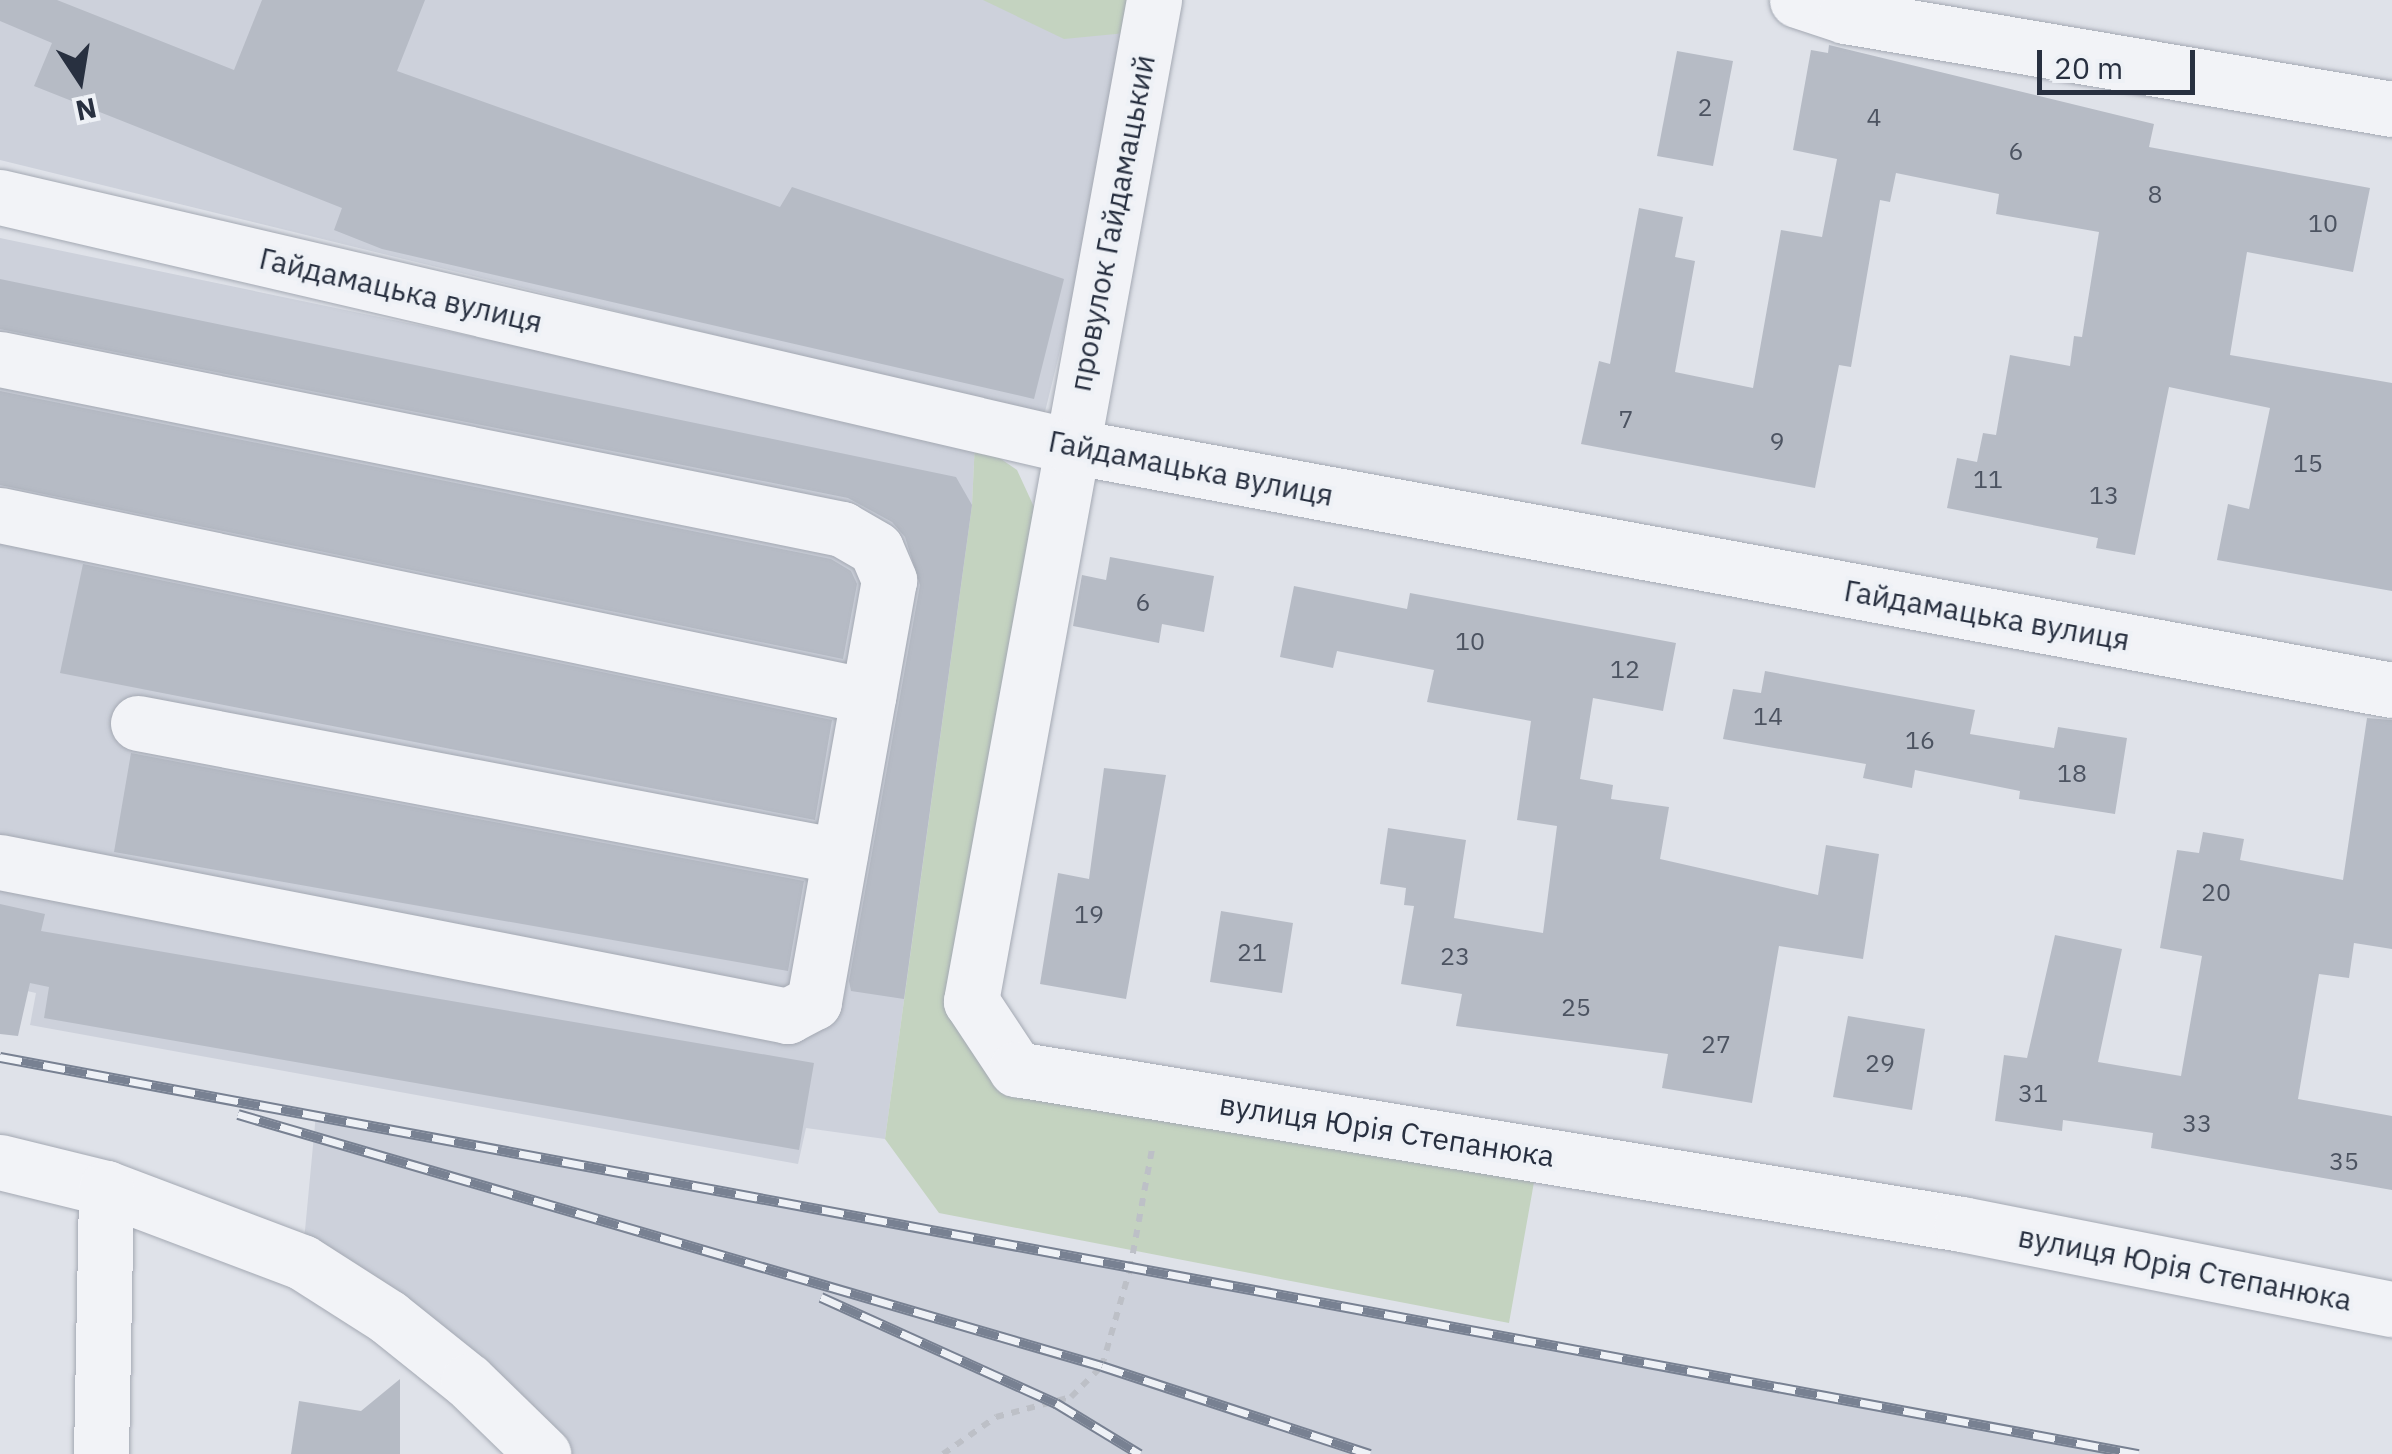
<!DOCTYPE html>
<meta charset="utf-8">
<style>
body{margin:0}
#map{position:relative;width:2392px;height:1454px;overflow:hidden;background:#dfe2e9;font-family:"IBM Plex Sans",sans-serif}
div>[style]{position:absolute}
.built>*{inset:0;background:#cdd1db}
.green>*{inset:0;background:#c4d3c0}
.building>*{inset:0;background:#b6bbc5}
.path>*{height:6px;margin-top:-3px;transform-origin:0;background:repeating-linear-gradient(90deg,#bdc0c7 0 8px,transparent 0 16px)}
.roads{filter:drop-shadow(0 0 2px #a4a9b3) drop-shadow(0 0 2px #a4a9b3)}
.minor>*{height:55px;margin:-27.5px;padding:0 27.5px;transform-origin:27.5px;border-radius:27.5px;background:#f2f3f7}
.rail>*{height:11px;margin-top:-5.5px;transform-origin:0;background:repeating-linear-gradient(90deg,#eef1f6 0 22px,#788192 0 44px);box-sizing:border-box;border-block:2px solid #788192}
span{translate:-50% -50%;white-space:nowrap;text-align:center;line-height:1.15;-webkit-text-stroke:8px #eef1f6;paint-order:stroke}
.number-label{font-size:25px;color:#4c5361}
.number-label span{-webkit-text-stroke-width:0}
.street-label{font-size:30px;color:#283040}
.north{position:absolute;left:30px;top:30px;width:100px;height:100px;-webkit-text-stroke:8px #eef1f6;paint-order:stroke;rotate:168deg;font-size:28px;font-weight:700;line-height:40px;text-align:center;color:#283040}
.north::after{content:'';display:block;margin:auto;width:35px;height:45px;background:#283040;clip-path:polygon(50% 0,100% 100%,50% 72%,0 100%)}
.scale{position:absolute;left:2037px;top:50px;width:158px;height:45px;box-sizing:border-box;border:5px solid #283040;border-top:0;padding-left:12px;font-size:30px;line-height:35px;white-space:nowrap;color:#283040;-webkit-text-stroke:8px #eef1f6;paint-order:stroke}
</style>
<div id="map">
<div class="built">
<i style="clip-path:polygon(0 0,1146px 0,1044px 416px,0 160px)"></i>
<i style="clip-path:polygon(0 238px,975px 441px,972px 505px,885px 1139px,806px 1128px,798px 1164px,30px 1025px,36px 993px,0 985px)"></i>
<i style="clip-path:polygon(316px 1114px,947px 1229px,1130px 1269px,2138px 1454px,543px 1454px,302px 1262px)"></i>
</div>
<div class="green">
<i style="clip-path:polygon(983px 0,1133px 0,1126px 33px,1064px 39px)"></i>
<i style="clip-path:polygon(975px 441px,1017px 470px,1035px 509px,960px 1001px,1007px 1078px,1536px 1171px,1509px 1323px,939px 1213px,885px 1139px,972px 505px)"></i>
</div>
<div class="building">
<i style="clip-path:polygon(0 0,57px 0,234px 70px,262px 0,425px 0,397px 71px,780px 207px,792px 187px,1064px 279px,1034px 399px,382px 249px,334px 230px,342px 208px,34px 86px,52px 43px,0 21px)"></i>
<i style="clip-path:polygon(1829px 45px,2154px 124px,2149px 147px,2370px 188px,2353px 272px,2247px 252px,2230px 355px,2392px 383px,2392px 591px,2217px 560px,2228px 504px,2249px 509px,2270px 408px,2169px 387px,2135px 555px,2096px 548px,2098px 538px,1947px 508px,1957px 458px,1977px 462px,1983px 433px,1996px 435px,2010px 355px,2070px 366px,2074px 336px,2082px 337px,2099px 232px,1996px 214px,1999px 194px,1896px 173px,1890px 202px,1880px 200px,1851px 367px,1839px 365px,1815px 488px,1581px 444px,1599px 361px,1610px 364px,1639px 208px,1683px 217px,1675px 257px,1695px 261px,1675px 372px,1753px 388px,1781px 230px,1822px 237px,1837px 159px,1793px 150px,1811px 50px,1828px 53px)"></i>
<i style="clip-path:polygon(1677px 51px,1733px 61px,1713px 166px,1657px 156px)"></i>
<i style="clip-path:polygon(0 279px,956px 477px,972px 505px,904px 999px,851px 991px,849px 981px,920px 585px,905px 537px,892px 522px,848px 498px,0 329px)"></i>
<i style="clip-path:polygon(0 391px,831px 559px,851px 571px,857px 584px,843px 659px,0 485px)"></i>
<i style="clip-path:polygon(1110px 557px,1214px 576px,1204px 632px,1162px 624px,1159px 643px,1073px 626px,1082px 575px,1106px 580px)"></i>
<i style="clip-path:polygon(83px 564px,832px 720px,815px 820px,60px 673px)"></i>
<i style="clip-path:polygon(1294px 586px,1407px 609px,1410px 593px,1676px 643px,1663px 711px,1593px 698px,1580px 779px,1613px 785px,1611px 799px,1669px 807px,1660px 859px,1818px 895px,1826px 845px,1879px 854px,1863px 959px,1779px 946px,1752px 1103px,1662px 1088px,1668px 1054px,1456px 1026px,1462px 994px,1401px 984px,1414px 906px,1404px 905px,1406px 888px,1380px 884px,1388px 828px,1466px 840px,1454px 918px,1543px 933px,1557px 826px,1517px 820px,1531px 721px,1427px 702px,1434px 670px,1337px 651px,1333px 668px,1280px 657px)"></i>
<i style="clip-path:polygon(1765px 671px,1975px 710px,1970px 734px,2054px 748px,2058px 727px,2127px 738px,2115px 814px,2019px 799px,2020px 791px,1915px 770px,1912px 788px,1863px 778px,1866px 764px,1723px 739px,1733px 689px,1761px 693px)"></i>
<i style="clip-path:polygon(2367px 718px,2392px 720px,2392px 949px,2354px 943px,2349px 978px,2319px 974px,2298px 1099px,2392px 1116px,2392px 1190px,2151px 1148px,2153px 1133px,2063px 1120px,2062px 1131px,1995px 1121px,2004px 1055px,2027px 1058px,2055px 935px,2122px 949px,2098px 1062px,2181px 1076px,2202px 956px,2160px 948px,2177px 850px,2199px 853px,2203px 832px,2244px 839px,2240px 860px,2343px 880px)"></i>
<i style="clip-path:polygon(131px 753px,804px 881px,788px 971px,114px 852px)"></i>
<i style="clip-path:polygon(1104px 768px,1166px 775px,1126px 999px,1040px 984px,1058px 873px,1089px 879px)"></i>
<i style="clip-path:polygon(0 904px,45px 914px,41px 931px,814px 1063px,799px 1150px,44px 1018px,49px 987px,30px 983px,18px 1036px,0 1034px)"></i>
<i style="clip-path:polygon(1221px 911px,1293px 923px,1282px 993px,1210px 982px)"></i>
<i style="clip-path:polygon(1848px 1016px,1925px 1029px,1912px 1110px,1833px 1097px)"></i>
<i style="clip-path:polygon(400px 1379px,400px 1454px,291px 1454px,299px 1401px,361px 1411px)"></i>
</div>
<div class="path">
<i style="left:943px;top:1454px;width:65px;rotate:-34.9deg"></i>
<i style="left:996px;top:1417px;width:78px;rotate:-14.9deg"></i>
<i style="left:1071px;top:1397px;width:44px;rotate:-45deg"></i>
<i style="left:1102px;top:1366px;width:101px;rotate:-73.9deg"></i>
<i style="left:1130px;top:1269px;width:127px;rotate:-79.6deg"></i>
</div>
<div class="roads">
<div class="minor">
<i style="left:1154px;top:0;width:1018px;rotate:100.36deg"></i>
<i style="left:971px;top:1001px;width:82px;rotate:56.5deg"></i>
<i style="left:1016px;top:1069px;width:959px;rotate:9.31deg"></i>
<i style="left:1962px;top:1224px;width:438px;rotate:11.2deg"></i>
<i style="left:1797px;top:0;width:51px;rotate:18.4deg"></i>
<i style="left:1845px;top:16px;width:555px;rotate:9.65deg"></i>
<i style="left:0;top:197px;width:1099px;rotate:13.1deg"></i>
<i style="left:1070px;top:446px;width:1344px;rotate:10.46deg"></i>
<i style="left:0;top:359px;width:859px;rotate:11.41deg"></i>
<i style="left:842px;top:529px;width:39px;rotate:30deg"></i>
<i style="left:876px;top:549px;width:34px;rotate:67deg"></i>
<i style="left:889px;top:580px;width:429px;rotate:100.1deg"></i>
<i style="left:814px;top:1002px;width:30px;rotate:152deg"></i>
<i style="left:788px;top:1016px;width:803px;rotate:-168.94deg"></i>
<i style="left:0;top:515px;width:887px;rotate:11.78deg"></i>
<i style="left:138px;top:723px;width:714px;rotate:10.74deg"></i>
<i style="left:0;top:1162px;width:109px;rotate:13.8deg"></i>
<i style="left:106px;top:1188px;width:210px;rotate:20.7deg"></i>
<i style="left:302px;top:1262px;width:102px;rotate:32.6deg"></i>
<i style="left:388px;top:1317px;width:102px;rotate:38.7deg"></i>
<i style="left:468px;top:1381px;width:105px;rotate:44.2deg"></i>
<i style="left:101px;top:1454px;width:266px;rotate:-88.9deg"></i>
</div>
</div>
<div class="rail">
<i style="left:0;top:1057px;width:2175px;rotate:10.52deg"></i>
<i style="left:238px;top:1114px;width:900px;rotate:16.26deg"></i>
<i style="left:1102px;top:1366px;width:282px;rotate:18.2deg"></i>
<i style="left:821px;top:1297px;width:258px;rotate:24.3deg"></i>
<i style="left:1056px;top:1403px;width:98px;rotate:31.3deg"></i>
</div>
<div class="number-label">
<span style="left:1705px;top:107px">2</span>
<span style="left:1874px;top:117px">4</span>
<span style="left:2016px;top:151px">6</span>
<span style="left:2155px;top:194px">8</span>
<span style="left:2323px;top:223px">10</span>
<span style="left:1626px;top:419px">7</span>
<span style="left:1777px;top:441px">9</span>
<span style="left:2308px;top:463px">15</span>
<span style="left:1988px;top:479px">11</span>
<span style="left:2104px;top:495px">13</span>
<span style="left:1143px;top:602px">6</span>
<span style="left:1470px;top:641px">10</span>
<span style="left:1625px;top:669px">12</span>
<span style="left:1768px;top:716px">14</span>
<span style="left:1920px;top:740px">16</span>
<span style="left:2072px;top:773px">18</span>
<span style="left:2216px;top:892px">20</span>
<span style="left:1089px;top:914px">19</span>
<span style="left:1252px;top:952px">21</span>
<span style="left:1455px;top:956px">23</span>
<span style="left:1576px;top:1007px">25</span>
<span style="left:1716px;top:1044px">27</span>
<span style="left:1880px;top:1063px">29</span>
<span style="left:2033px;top:1093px">31</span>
<span style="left:2197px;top:1123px">33</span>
<span style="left:2344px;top:1161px">35</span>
</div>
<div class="street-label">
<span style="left:1112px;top:223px;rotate:-79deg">провулок Гайдамацький</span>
<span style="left:401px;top:290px;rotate:13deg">Гайдамацька вулиця</span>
<span style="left:1191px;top:468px;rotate:11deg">Гайдамацька вулиця</span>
<span style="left:1987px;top:615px;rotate:10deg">Гайдамацька вулиця</span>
<span style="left:1387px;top:1130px;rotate:9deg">вулиця Юрія Степанюка</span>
<span style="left:2185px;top:1268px;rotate:11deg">вулиця Юрія Степанюка</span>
</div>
<div class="north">N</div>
<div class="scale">20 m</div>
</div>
